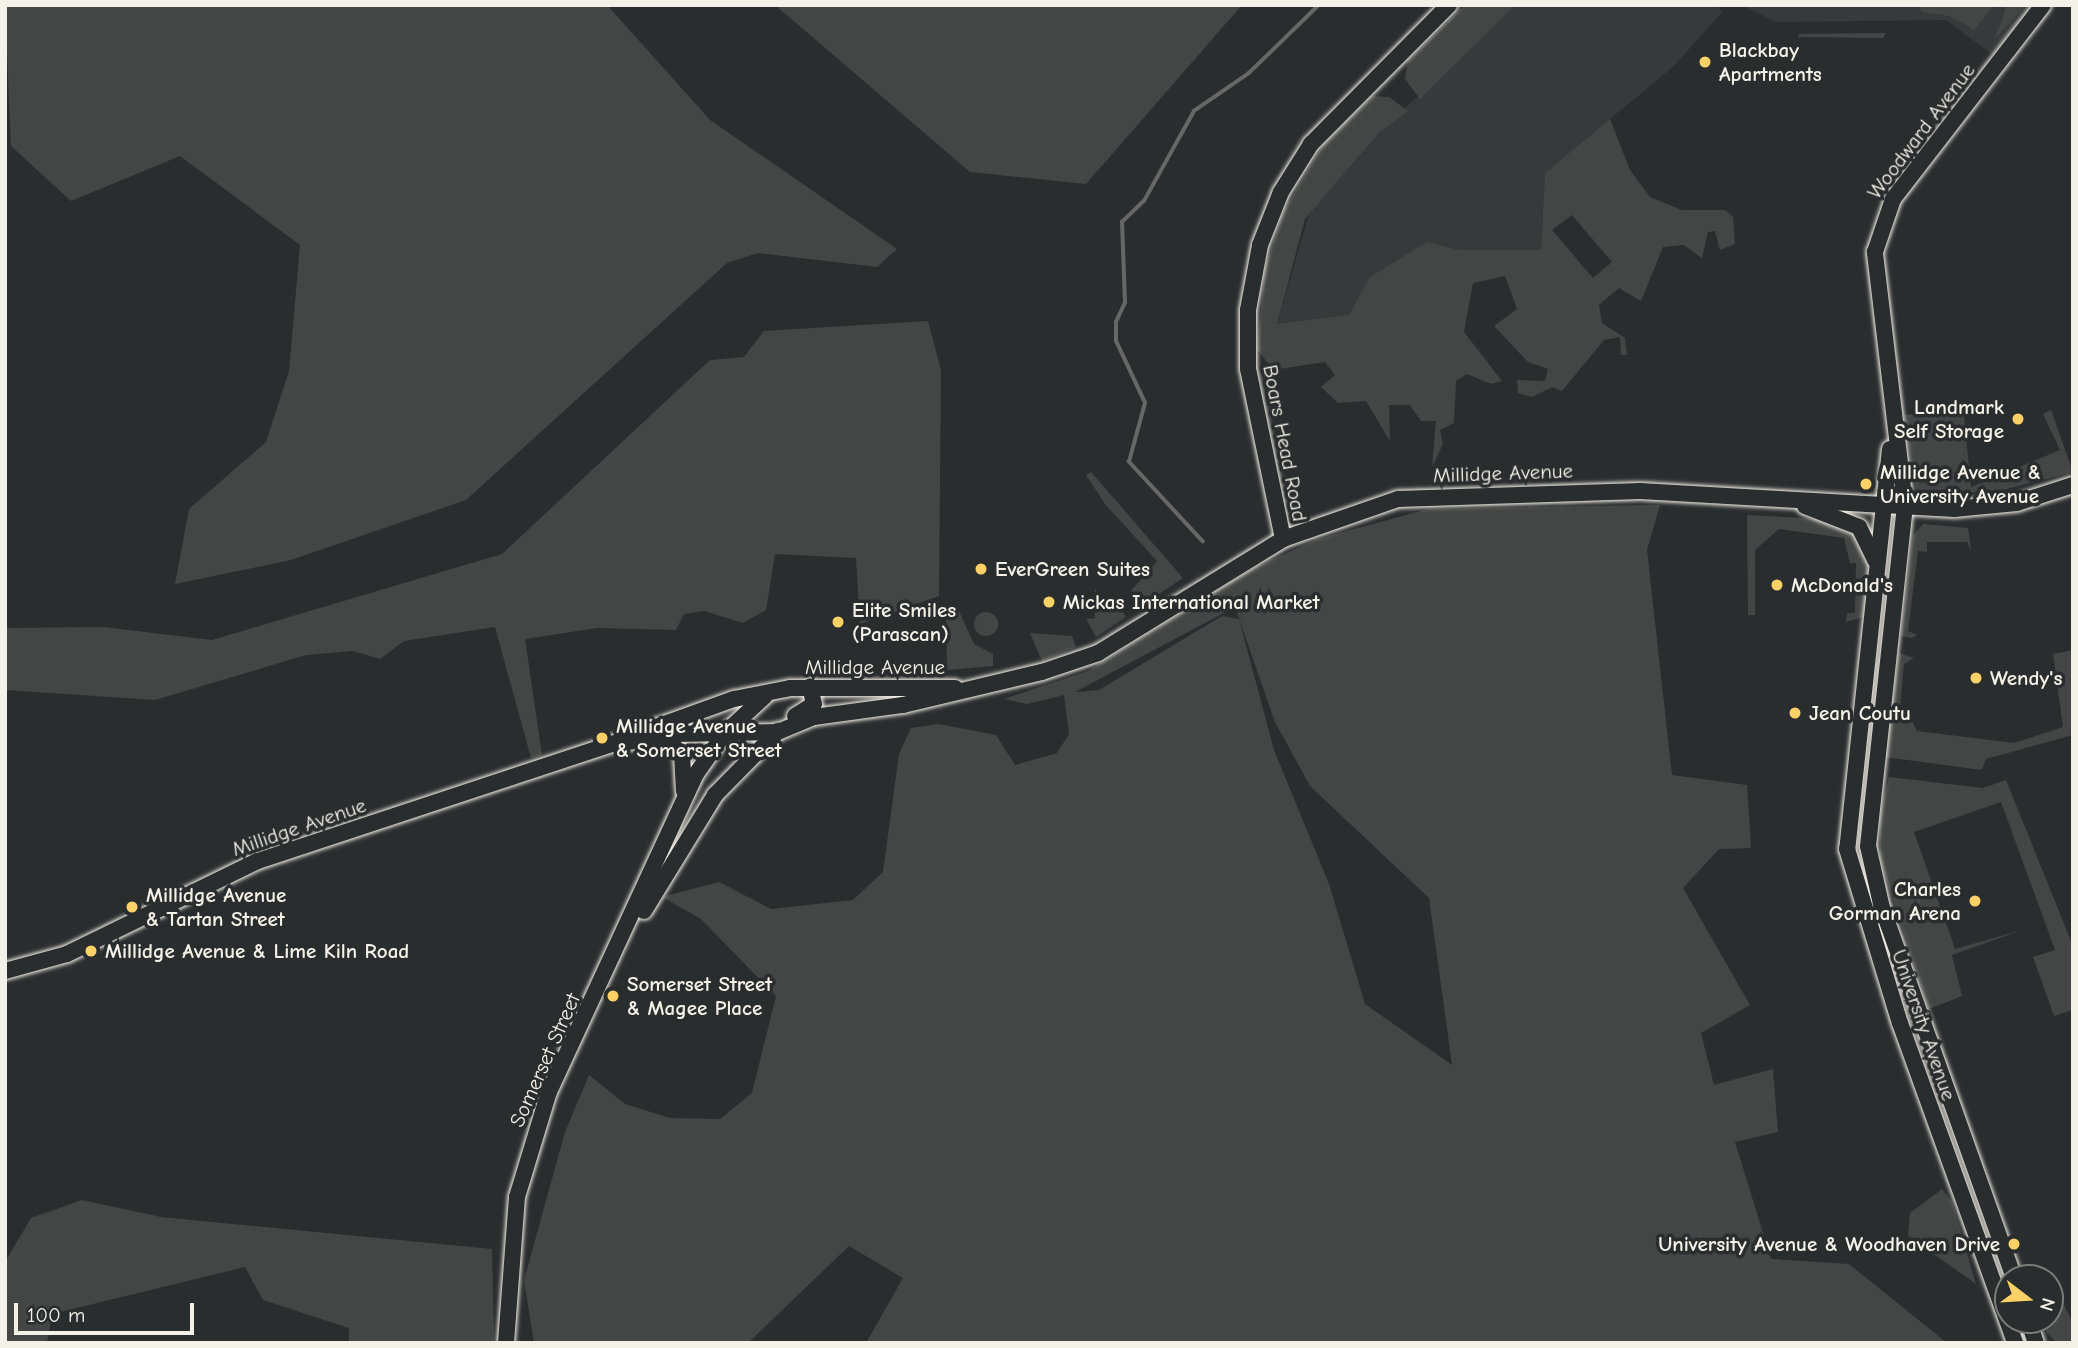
<!DOCTYPE html>
<style>
body{margin:0}
#map{position:relative;width:2078px;height:1348px;overflow:hidden;background:#2a2d2e;font-family:"Comic Neue",sans-serif}
div>[style]{position:absolute}
.built>*{inset:0;background:#373a3a}
.green>*{inset:0;background:#444645}
.round{border-radius:50%}
.stream>*{height:3.5px;margin:-1.75px;padding:0 1.75px;transform-origin:1.75px;border-radius:1.75px;background:#676866}
.roads{filter:drop-shadow(0 0 2px #f4f1e8) drop-shadow(0 0 2px #f4f1e8)}
.secondary>*{height:16px;margin:-8px;padding:0 8px;transform-origin:8px;border-radius:8px;background:#2a2d2e}
.dots>*{width:19px;height:19px;translate:-50% -50%;box-sizing:border-box;border:4px solid #2a2d2e;border-radius:50%}
span{translate:-50% -50%;white-space:nowrap;text-align:center;line-height:1.15;-webkit-text-stroke:7px #2a2d2e;paint-order:stroke}
.poi-label{font-size:21px;color:#f4f1e8;font-weight:700}
.left{translate:0 -50%;text-align:left}
.right{translate:-100% -50%;text-align:right}
.street-label{font-size:21px;color:#f4f1e8}
.frame{position:absolute;inset:0;border:7px solid #f4f1e8;pointer-events:none}
.north{position:absolute;left:1994px;top:1264px;width:70px;height:70px;box-sizing:border-box;background:#2a2d2e;border:2px solid #7b7b78;border-radius:50%;rotate:107deg;font-size:19px;font-weight:700;line-height:28px;text-align:center;color:#f4f1e8}
.north::after{content:'';display:block;margin:auto;width:24px;height:32px;background:#ffd166;clip-path:polygon(50% 0,100% 100%,50% 72%,0 100%)}
.scale{position:absolute;left:14px;top:1303px;width:180px;height:32px;box-sizing:border-box;border:4px solid #f4f1e8;border-top:0;padding-left:9px;font-size:21px;line-height:24px;white-space:nowrap;color:#f4f1e8;-webkit-text-stroke:5px #2a2d2e;paint-order:stroke}
</style>
<div id="map">
<div class="built">
<i style="clip-path:polygon(1515px 5px,1715px 5px,1723px 11px,1674px 66px,1545px 173px,1541px 250px,1486px 251px,1453px 301px,1274px 335px,1309px 214px,1384px 128px)"></i>
<i style="clip-path:polygon(1742px 5px,2043px 5px,2000px 60px,1946px 20px,1775px 22px)"></i>
</div>
<div class="green">
<i style="clip-path:polygon(5px 5px,607px 5px,710px 120px,897px 249px,877px 267px,758px 253px,727px 263px,466px 500px,291px 560px,175px 584px,189px 509px,266px 442px,289px 371px,300px 245px,180px 156px,71px 201px,11px 146px)"></i>
<i style="clip-path:polygon(775px 5px,1242px 5px,1086px 184px,970px 172px)"></i>
<i style="clip-path:polygon(1465px 5px,1515px 5px,1420px 99px,1405px 79px,1408px 60px)"></i>
<i style="clip-path:polygon(1920px 5px,1994px 5px,1974px 30px,1950px 16px,1921px 12px)"></i>
<i style="clip-path:polygon(2006px 5px,2026px 5px,1994px 40px,2003px 18px)"></i>
<i style="clip-path:polygon(1886px 33px,1883px 38px,1798px 37px,1799px 34px)"></i>
<i style="clip-path:polygon(evenodd,1373px 96px,1389px 97px,1408px 111px,1380px 132px,1305px 219px,1277px 324px,1349px 315px,1370px 277px,1427px 242px,1459px 250px,1541px 250px,1545px 173px,1610px 119px,1630px 170px,1650px 197px,1682px 210px,1725px 210px,1733px 217px,1735px 244px,1720px 250px,1715px 231px,1708px 232px,1702px 258px,1684px 245px,1663px 247px,1641px 301px,1619px 288px,1599px 305px,1602px 323px,1625px 338px,1627px 355px,1621px 355px,1620px 337px,1604px 340px,1562px 391px,1552px 387px,1532px 397px,1518px 393px,1517px 380px,1545px 381px,1548px 369px,1528px 362px,1494px 326px,1517px 309px,1505px 276px,1473px 283px,1464px 332px,1502px 381px,1491px 384px,1467px 374px,1456px 381px,1454px 423px,1440px 430px,1443px 444px,1432px 467px,1436px 421px,1421px 421px,1410px 405px,1389px 405px,1390px 441px,1366px 401px,1338px 403px,1321px 387px,1335px 375px,1325px 362px,1273px 370px,1257px 349px,1265px 268px,1284px 211px,1324px 143px,1373px 96px,1572px 215px,1612px 262px,1593px 278px,1552px 230px,1572px 215px)"></i>
<i style="clip-path:polygon(928px 321px,941px 370px,939px 596px,860px 624px,856px 558px,775px 554px,766px 610px,743px 623px,704px 611px,684px 614px,676px 630px,597px 628px,525px 639px,542px 755px,531px 758px,495px 627px,404px 641px,380px 659px,353px 651px,306px 655px,155px 700px,5px 690px,5px 628px,103px 627px,212px 640px,502px 554px,710px 360px,744px 357px,764px 331px)"></i>
<i style="clip-path:polygon(1963px 406px,1971px 487px,2060px 450px,2043px 414px,2051px 410px,2073px 472px,1991px 493px,1916px 490px,1904px 415px)"></i>
<i style="clip-path:polygon(1091px 472px,1183px 578px,1141px 606px,1131px 591px,1157px 561px,1105px 504px,1086px 475px)"></i>
<i style="clip-path:polygon(evenodd,1660px 505px,1647px 550px,1672px 775px,1747px 785px,1751px 848px,1719px 849px,1683px 888px,1750px 1005px,1701px 1033px,1714px 1085px,1773px 1069px,1778px 1132px,1735px 1142px,1771px 1259px,1849px 1264px,1947px 1343px,866px 1343px,903px 1278px,849px 1246px,748px 1343px,534px 1343px,524px 1280px,565px 1132px,589px 1075px,625px 1104px,670px 1118px,720px 1119px,752px 1093px,776px 996px,701px 919px,662px 897px,719px 882px,771px 909px,853px 900px,883px 872px,899px 754px,911px 728px,939px 724px,996px 735px,1015px 765px,1057px 753px,1069px 734px,1064px 695px,1027px 704px,1004px 699px,1088px 671px,1252px 569px,1318px 539px,1428px 509px,1660px 505px,1235px 607px,1275px 722px,1310px 786px,1429px 898px,1452px 1065px,1365px 1004px,1329px 884px,1274px 750px,1239px 619px,1222px 616px,1099px 690px,1075px 692px,1235px 607px)"></i>
<i style="clip-path:polygon(1747px 515px,1836px 520px,1854px 529px,1871px 554px,1867px 616px,1846px 622px,1847px 613px,1855px 613px,1856px 563px,1850px 563px,1844px 538px,1779px 529px,1755px 550px,1755px 615px,1748px 615px)"></i>
<i style="clip-path:polygon(1923px 524px,1968px 528px,1971px 550px,1967px 542px,1927px 542px,1927px 552px,1918px 551px,1908px 631px,1917px 635px,1912px 638px,1901px 636px,1913px 535px)"></i>
<i style="clip-path:polygon(1095px 589px,1107px 607px,1115px 601px,1126px 617px,1096px 637px,1086px 619px,1095px 618px)"></i>
<i style="clip-path:polygon(946px 606px,959px 611px,974px 644px,993px 654px,993px 666px,947px 670px)"></i>
<i class="round" style="left:974px;top:612px;width:24px;height:24px"></i>
<i style="clip-path:polygon(1030px 633px,1072px 636px,1076px 647px,1042px 661px)"></i>
<i style="clip-path:polygon(2073px 650px,2073px 735px,1986px 759px,1982px 770px,1885px 757px,1899px 653px,1914px 658px,1904px 664px,1899px 720px,1910px 717px,1917px 731px,2014px 743px,2063px 727px,2053px 654px)"></i>
<i style="clip-path:polygon(1880px 656px,1872px 732px,1866px 740px,1874px 668px)"></i>
<i style="clip-path:polygon(1889px 777px,1983px 788px,2006px 780px,2073px 946px,2073px 1010px,2054px 1016px,2033px 957px,2055px 950px,2001px 802px,1914px 832px,1955px 949px,2022px 930px,1952px 955px,1962px 996px,1929px 1009px,1880px 859px,1880px 812px)"></i>
<i style="clip-path:polygon(1942px 1189px,1952px 1202px,1976px 1284px,1908px 1236px,1910px 1213px)"></i>
<i style="clip-path:polygon(82px 1200px,161px 1217px,492px 1249px,494px 1343px,349px 1343px,349px 1328px,263px 1300px,245px 1267px,52px 1314px,47px 1343px,5px 1343px,5px 1262px,31px 1218px)"></i>
<i style="clip-path:polygon(2061px 1299px,2073px 1323px,2073px 1343px,2057px 1343px,2046px 1332px,2050px 1300px)"></i>
</div>
<div class="stream">
<i style="left:1203px;top:542px;width:109px;rotate:-132.8deg"></i>
<i style="left:1129px;top:462px;width:61px;rotate:-74.8deg"></i>
<i style="left:1145px;top:403px;width:68px;rotate:-115.1deg"></i>
<i style="left:1116px;top:341px;width:19px;rotate:-90deg"></i>
<i style="left:1116px;top:322px;width:21px;rotate:-65deg"></i>
<i style="left:1125px;top:303px;width:81px;rotate:-92.1deg"></i>
<i style="left:1122px;top:222px;width:30px;rotate:-44deg"></i>
<i style="left:1144px;top:201px;width:103px;rotate:-60.9deg"></i>
<i style="left:1194px;top:111px;width:67px;rotate:-34.6deg"></i>
<i style="left:1249px;top:73px;width:98px;rotate:-44.2deg"></i>
</div>
<div class="roads">
<div class="secondary">
<i style="left:1890px;top:449px;width:402px;rotate:96.1deg"></i>
<i style="left:1847px;top:849px;width:182px;rotate:73.1deg"></i>
<i style="left:1900px;top:1023px;width:340px;rotate:70.2deg"></i>
<i style="left:1805px;top:506px;width:58px;rotate:21.3deg"></i>
<i style="left:1859px;top:527px;width:37px;rotate:64deg"></i>
<i style="left:1283px;top:539px;width:174px;rotate:-101.6deg"></i>
<i style="left:1248px;top:369px;width:59px;rotate:-90deg"></i>
<i style="left:1248px;top:310px;width:66px;rotate:-79.5deg"></i>
<i style="left:1260px;top:245px;width:57px;rotate:-68.4deg"></i>
<i style="left:1281px;top:192px;width:57px;rotate:-58deg"></i>
<i style="left:1311px;top:144px;width:196px;rotate:-45.2deg"></i>
<i style="left:795px;top:716px;width:22px;rotate:-32deg"></i>
<i style="left:814px;top:704px;width:18px;rotate:-103deg"></i>
<i style="left:645px;top:731px;width:95px;rotate:-19.8deg"></i>
<i style="left:734px;top:699px;width:57px;rotate:-11.1deg"></i>
<i style="left:790px;top:688px;width:165px"></i>
<i style="left:661px;top:735px;width:28px;rotate:42deg"></i>
<i style="left:682px;top:754px;width:37px;rotate:87deg"></i>
<i style="left:616px;top:744px;width:61px;rotate:-9.5deg"></i>
<i style="left:676px;top:734px;width:102px;rotate:-1.1deg"></i>
<i style="left:778px;top:732px;width:39px;rotate:-23deg"></i>
<i style="left:814px;top:717px;width:90px;rotate:-7.7deg"></i>
<i style="left:903px;top:705px;width:143px;rotate:-13.4deg"></i>
<i style="left:1042px;top:672px;width:59px;rotate:-18.7deg"></i>
<i style="left:1098px;top:653px;width:217px;rotate:-31.6deg"></i>
<i style="left:1283px;top:539px;width:122px;rotate:-19.2deg"></i>
<i style="left:1398px;top:499px;width:242px;rotate:-1.9deg"></i>
<i style="left:1640px;top:491px;width:315px;rotate:3.3deg"></i>
<i style="left:1954px;top:509px;width:63px;rotate:-5.4deg"></i>
<i style="left:2017px;top:503px;width:59px;rotate:-17.8deg"></i>
<i style="left:644px;top:911px;width:136px;rotate:-58.5deg"></i>
<i style="left:715px;top:795px;width:90px;rotate:-45.5deg"></i>
<i style="left:5px;top:971px;width:64px;rotate:-15.3deg"></i>
<i style="left:67px;top:954px;width:212px;rotate:-26deg"></i>
<i style="left:258px;top:861px;width:385px;rotate:-18.3deg"></i>
<i style="left:2014px;top:1278px;width:397px;rotate:-109.6deg"></i>
<i style="left:1881px;top:904px;width:59px;rotate:-102.6deg"></i>
<i style="left:1868px;top:846px;width:343px;rotate:-83.8deg"></i>
<i style="left:1905px;top:505px;width:255px;rotate:-96.8deg"></i>
<i style="left:1875px;top:252px;width:56px;rotate:-71.2deg"></i>
<i style="left:1893px;top:199px;width:245px;rotate:-52.3deg"></i>
<i style="left:2028px;top:1320px;width:24px;rotate:71deg"></i>
<i style="left:506px;top:1343px;width:146px;rotate:-85.7deg"></i>
<i style="left:517px;top:1197px;width:110px;rotate:-73.1deg"></i>
<i style="left:549px;top:1092px;width:350px;rotate:-65.2deg"></i>
<i style="left:696px;top:774px;width:49px;rotate:-55deg"></i>
<i style="left:724px;top:734px;width:56px;rotate:-42.8deg"></i>
</div>
</div>
<div class="dots">
<i style="left:1705px;top:62px;background:#ffd166"></i>
<i style="left:2018px;top:419px;background:#ffd166"></i>
<i style="left:1866px;top:484px;background:#ffd166"></i>
<i style="left:981px;top:569px;background:#ffd166"></i>
<i style="left:1777px;top:585px;background:#ffd166"></i>
<i style="left:1049px;top:602px;background:#ffd166"></i>
<i style="left:838px;top:622px;background:#ffd166"></i>
<i style="left:1976px;top:678px;background:#ffd166"></i>
<i style="left:1795px;top:713px;background:#ffd166"></i>
<i style="left:602px;top:738px;background:#ffd166"></i>
<i style="left:1975px;top:901px;background:#ffd166"></i>
<i style="left:132px;top:907px;background:#ffd166"></i>
<i style="left:91px;top:951px;background:#ffd166"></i>
<i style="left:613px;top:996px;background:#ffd166"></i>
<i style="left:2014px;top:1244px;background:#ffd166"></i>
</div>
<div class="poi-label">
<span class="left" style="left:1719px;top:62px">Blackbay<br>Apartments</span>
<span class="right" style="left:2004px;top:419px">Landmark<br>Self Storage</span>
<span class="left" style="left:1880px;top:484px">Millidge Avenue &amp;<br>University Avenue</span>
<span class="left" style="left:995px;top:569px">EverGreen Suites</span>
<span class="left" style="left:1791px;top:585px">McDonald's</span>
<span class="left" style="left:1063px;top:602px">Mickas International Market</span>
<span class="left" style="left:852px;top:622px">Elite Smiles<br>(Parascan)</span>
<span class="left" style="left:1990px;top:678px">Wendy's</span>
<span class="left" style="left:1809px;top:713px">Jean Coutu</span>
<span class="left" style="left:616px;top:738px">Millidge Avenue<br>&amp; Somerset Street</span>
<span class="right" style="left:1961px;top:901px">Charles<br>Gorman Arena</span>
<span class="left" style="left:146px;top:907px">Millidge Avenue<br>&amp; Tartan Street</span>
<span class="left" style="left:105px;top:951px">Millidge Avenue &amp; Lime Kiln Road</span>
<span class="left" style="left:627px;top:996px">Somerset Street<br>&amp; Magee Place</span>
<span class="right" style="left:2000px;top:1244px">University Avenue &amp; Woodhaven Drive</span>
</div>
<div class="street-label">
<span style="left:1921px;top:131px;rotate:-53deg">Woodward Avenue</span>
<span style="left:1285px;top:443px;rotate:79deg">Boars Head Road</span>
<span style="left:1503px;top:473px;rotate:-2deg">Millidge Avenue</span>
<span style="left:875px;top:667px">Millidge Avenue</span>
<span style="left:299px;top:827px;rotate:-19deg">Millidge Avenue</span>
<span style="left:1924px;top:1025px;rotate:71deg">University Avenue</span>
<span style="left:545px;top:1060px;rotate:-66deg">Somerset Street</span>
</div>
<div class="frame"></div>
<div class="north">N</div>
<div class="scale">100 m</div>
</div>
